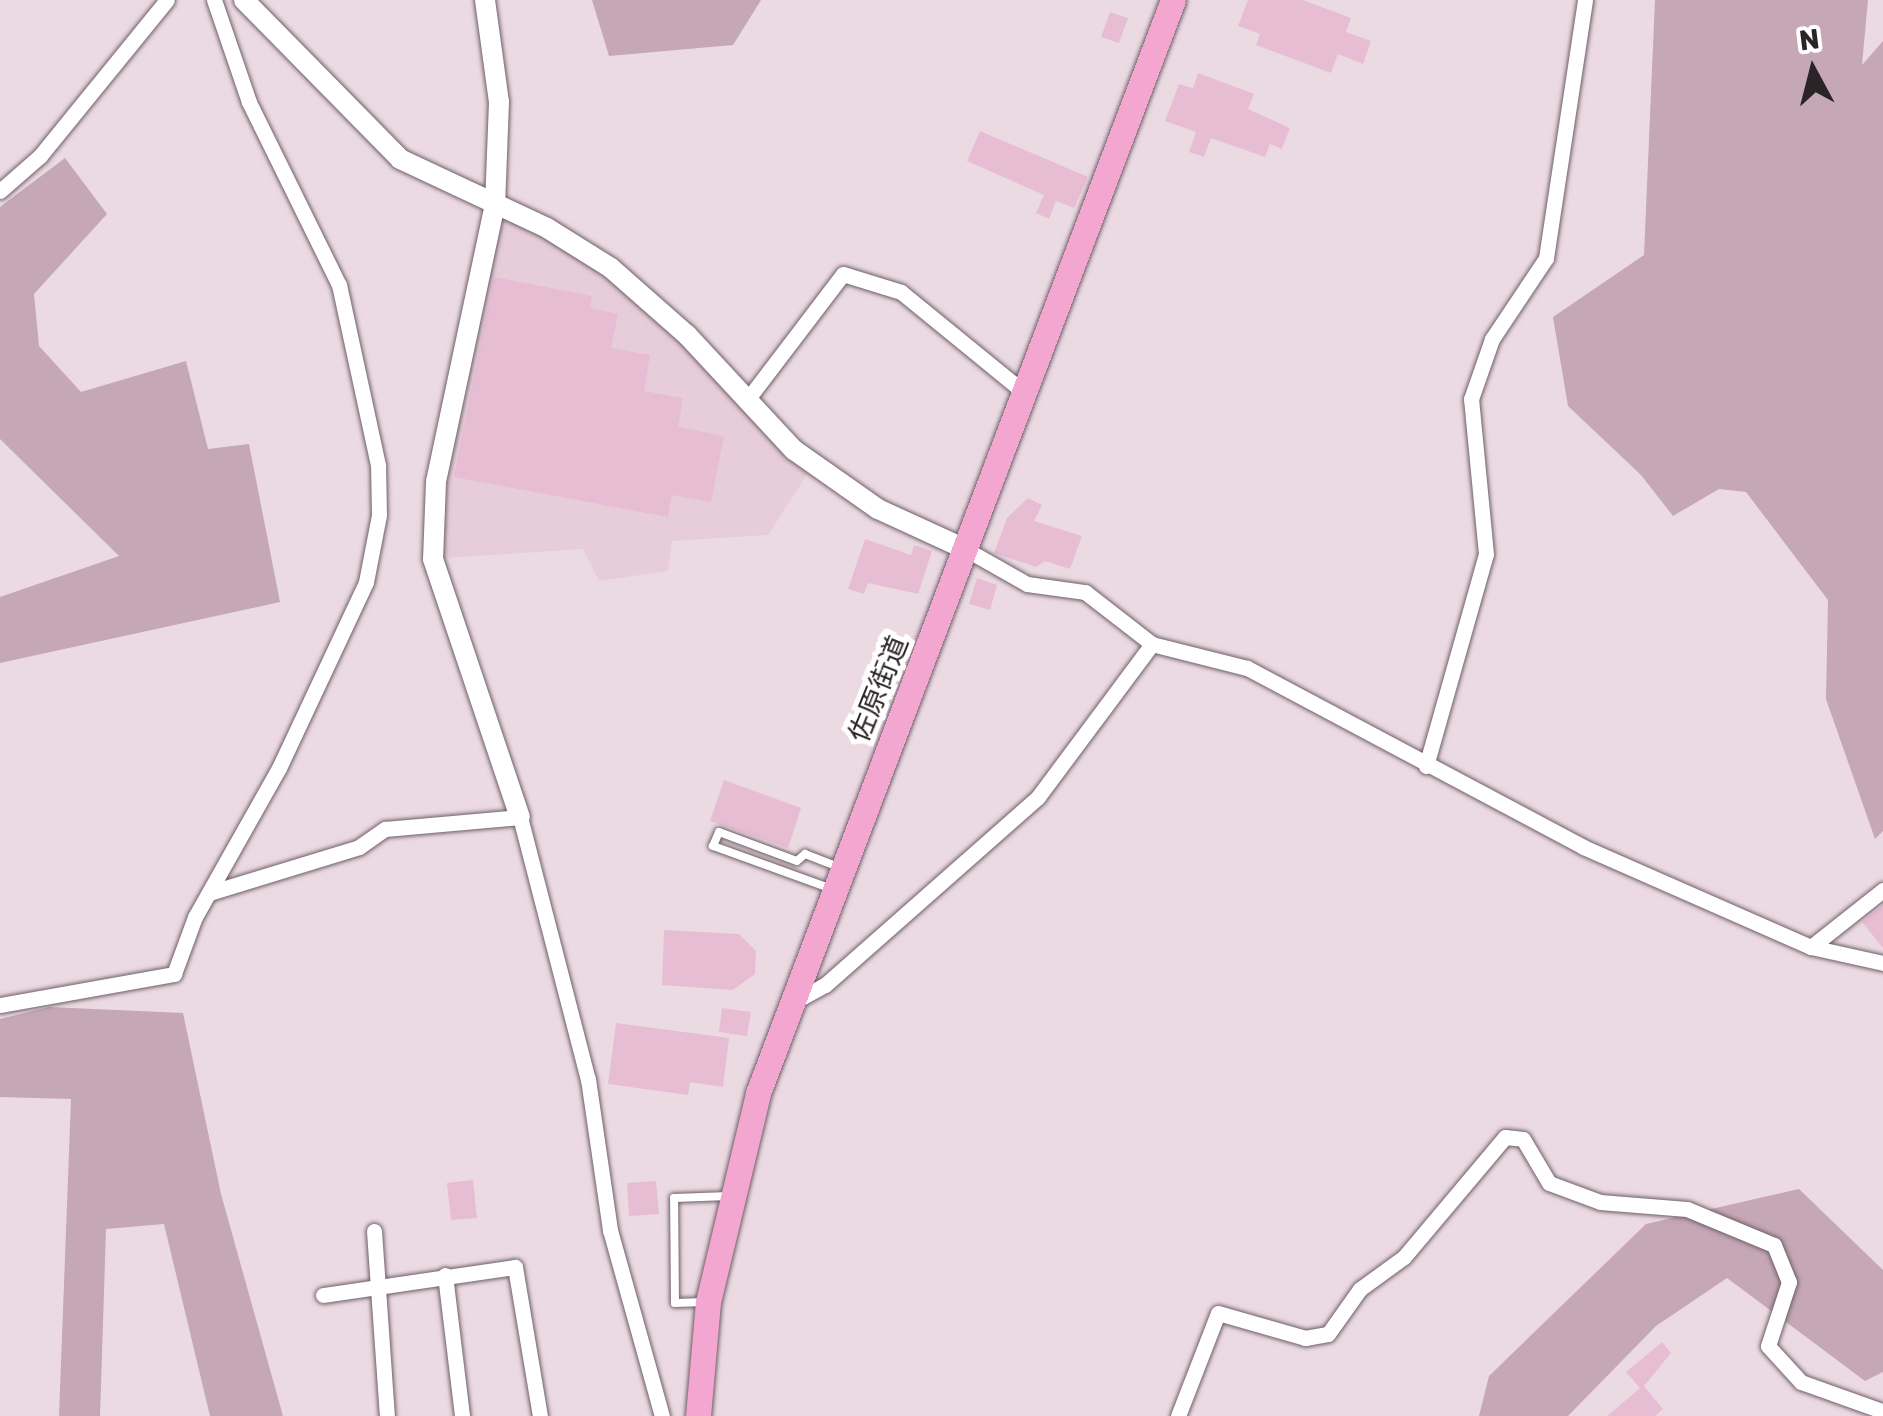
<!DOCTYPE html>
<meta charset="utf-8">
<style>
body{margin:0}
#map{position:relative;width:1883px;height:1416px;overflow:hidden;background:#ecdae3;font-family:Rubik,"Noto Sans JP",sans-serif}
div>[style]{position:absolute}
.built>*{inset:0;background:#e7cdda}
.green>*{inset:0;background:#c5a7b6}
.building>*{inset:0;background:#e7bdd3}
.roads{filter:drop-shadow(0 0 2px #6e5f67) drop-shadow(0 0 2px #6e5f67)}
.service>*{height:8px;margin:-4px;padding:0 4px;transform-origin:4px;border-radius:4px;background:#fff}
.minor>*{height:15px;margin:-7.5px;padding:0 7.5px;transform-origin:7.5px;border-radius:7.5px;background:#fff}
.tertiary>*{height:20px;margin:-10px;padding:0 10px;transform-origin:10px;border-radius:10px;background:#fff}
.trunk>*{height:25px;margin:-12.5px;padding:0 12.5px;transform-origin:12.5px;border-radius:12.5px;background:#f2a6d0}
span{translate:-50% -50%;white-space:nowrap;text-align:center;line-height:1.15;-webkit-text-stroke:10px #fff;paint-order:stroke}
.street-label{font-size:28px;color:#2a2427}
.north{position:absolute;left:1763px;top:20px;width:100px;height:100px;-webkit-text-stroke:8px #fff;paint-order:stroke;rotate:353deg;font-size:28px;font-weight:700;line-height:40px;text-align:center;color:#2a2427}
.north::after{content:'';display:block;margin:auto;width:35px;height:45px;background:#2a2427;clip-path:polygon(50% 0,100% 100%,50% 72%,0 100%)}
</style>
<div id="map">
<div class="built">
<i style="clip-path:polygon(495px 204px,569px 240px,814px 464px,768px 535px,672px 541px,668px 571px,599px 581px,583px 549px,433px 559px,434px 508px)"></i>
</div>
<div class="green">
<i style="clip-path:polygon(592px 0,761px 0,733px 45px,609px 56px)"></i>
<i style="clip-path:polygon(1655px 0,1868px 0,1862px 65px,1883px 41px,1883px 831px,1875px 839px,1826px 699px,1828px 600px,1746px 492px,1719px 489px,1673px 516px,1641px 475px,1568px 406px,1553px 317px,1644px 255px)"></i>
<i style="clip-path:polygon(65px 158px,107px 214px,34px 294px,39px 346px,81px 392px,186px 361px,208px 449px,249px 444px,280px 602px,0 663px,0 597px,119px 556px,0 439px,0 207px)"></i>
<i style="clip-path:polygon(49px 1007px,183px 1013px,221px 1194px,283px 1416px,210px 1416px,164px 1224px,106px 1229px,100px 1416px,59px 1416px,71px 1099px,0 1097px,0 1019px)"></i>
<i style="clip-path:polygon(1799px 1189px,1883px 1270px,1883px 1372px,1865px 1381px,1727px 1278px,1656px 1326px,1568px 1416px,1479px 1416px,1489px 1376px,1646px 1224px)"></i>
</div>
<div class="building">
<i style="clip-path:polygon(1248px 0,1303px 0,1351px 18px,1346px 32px,1371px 41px,1363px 64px,1338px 54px,1331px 73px,1256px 45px,1260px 34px,1238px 26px)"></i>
<i style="clip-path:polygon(1110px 12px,1128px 18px,1119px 43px,1101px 37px)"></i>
<i style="clip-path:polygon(1198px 73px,1254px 94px,1248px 109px,1290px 128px,1282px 149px,1270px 144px,1265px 157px,1211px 138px,1204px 157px,1189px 152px,1196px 132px,1165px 121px,1179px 84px,1193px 88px)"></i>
<i style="clip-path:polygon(980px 131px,1088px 177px,1074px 208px,1056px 201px,1049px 219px,1036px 213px,1044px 195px,967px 161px)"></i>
<i style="clip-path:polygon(494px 277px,592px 296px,590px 308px,618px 314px,611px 348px,650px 355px,644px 391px,683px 398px,678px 427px,724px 436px,711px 502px,672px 495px,668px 517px,454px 477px)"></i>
<i style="clip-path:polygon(1028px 498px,1042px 505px,1034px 521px,1082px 536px,1070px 569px,1045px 561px,1036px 567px,994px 553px,1007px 518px)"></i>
<i style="clip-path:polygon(865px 539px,911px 555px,914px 545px,932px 551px,918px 594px,868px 583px,864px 594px,848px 589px)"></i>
<i style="clip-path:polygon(977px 578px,997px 585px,990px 610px,969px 604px)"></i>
<i style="clip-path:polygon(724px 780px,801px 808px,788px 848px,710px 821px)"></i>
<i style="clip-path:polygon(1883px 905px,1883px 948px,1862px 922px)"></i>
<i style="clip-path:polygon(664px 930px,739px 934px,756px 951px,755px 974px,733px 990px,662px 985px)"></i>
<i style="clip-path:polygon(722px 1008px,751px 1012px,747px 1036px,719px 1032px)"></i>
<i style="clip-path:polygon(616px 1023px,729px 1038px,723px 1087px,690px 1082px,688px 1095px,608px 1084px)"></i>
<i style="clip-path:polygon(473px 1180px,477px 1218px,451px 1220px,447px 1183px)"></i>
<i style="clip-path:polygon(656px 1181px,659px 1214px,629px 1216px,627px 1183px)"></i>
<i style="clip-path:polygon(1662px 1342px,1671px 1353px,1644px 1386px,1663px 1409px,1655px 1416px,1607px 1416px,1640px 1388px,1626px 1372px)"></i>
</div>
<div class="roads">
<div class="service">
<i style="left:832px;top:889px;width:127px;rotate:-160.1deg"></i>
<i style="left:713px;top:846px;width:15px;rotate:-67deg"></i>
<i style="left:719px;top:832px;width:83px;rotate:20.4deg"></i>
<i style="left:797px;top:861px;width:11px;rotate:-41deg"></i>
<i style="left:805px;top:854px;width:36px;rotate:21deg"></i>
<i style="left:704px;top:1302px;width:29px;rotate:178deg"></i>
<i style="left:675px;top:1303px;width:105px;rotate:-90.5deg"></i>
<i style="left:674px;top:1198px;width:55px;rotate:-2.1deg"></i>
</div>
<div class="minor">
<i style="left:0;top:191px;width:53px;rotate:-41.2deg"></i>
<i style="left:40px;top:156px;width:201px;rotate:-50.9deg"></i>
<i style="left:747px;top:400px;width:158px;rotate:-52.7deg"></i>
<i style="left:843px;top:274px;width:61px;rotate:17.2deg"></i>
<i style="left:901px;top:292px;width:160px;rotate:39.2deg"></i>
<i style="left:967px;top:550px;width:69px;rotate:29.5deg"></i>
<i style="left:1027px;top:584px;width:59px;rotate:7.9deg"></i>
<i style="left:1085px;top:592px;width:85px;rotate:37.8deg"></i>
<i style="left:1152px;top:644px;width:98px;rotate:14.2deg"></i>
<i style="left:1247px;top:668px;width:381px;rotate:28deg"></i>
<i style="left:1583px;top:847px;width:249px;rotate:23.7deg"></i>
<i style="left:1811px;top:947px;width:74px;rotate:12.5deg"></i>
<i style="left:1426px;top:766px;width:220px;rotate:-74.2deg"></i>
<i style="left:1486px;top:554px;width:156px;rotate:-95.5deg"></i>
<i style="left:1471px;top:399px;width:64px;rotate:-70.7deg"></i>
<i style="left:1492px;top:339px;width:97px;rotate:-56.3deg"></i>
<i style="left:1546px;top:258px;width:261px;rotate:-81.4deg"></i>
<i style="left:209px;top:893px;width:157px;rotate:-17deg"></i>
<i style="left:359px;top:847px;width:32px;rotate:-35deg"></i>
<i style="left:385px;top:829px;width:136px;rotate:-5.1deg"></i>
<i style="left:520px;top:817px;width:271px;rotate:75.5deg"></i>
<i style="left:588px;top:1079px;width:153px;rotate:81.7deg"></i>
<i style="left:610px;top:1230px;width:193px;rotate:74.4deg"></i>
<i style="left:1811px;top:947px;width:92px;rotate:-38.4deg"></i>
<i style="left:792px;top:1003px;width:38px;rotate:-29deg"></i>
<i style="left:825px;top:985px;width:284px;rotate:-41.4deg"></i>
<i style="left:1038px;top:797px;width:191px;rotate:-53.3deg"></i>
<i style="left:0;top:1005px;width:177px;rotate:-10.1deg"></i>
<i style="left:174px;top:974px;width:61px;rotate:-69.8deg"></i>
<i style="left:195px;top:917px;width:171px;rotate:-60.6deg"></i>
<i style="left:279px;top:768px;width:205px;rotate:-64.9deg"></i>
<i style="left:366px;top:582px;width:68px;rotate:-79deg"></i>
<i style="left:379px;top:515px;width:50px;rotate:-91.1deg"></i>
<i style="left:378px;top:465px;width:184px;rotate:-102.2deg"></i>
<i style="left:339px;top:285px;width:204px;rotate:-116.2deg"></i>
<i style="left:249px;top:102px;width:108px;rotate:-108.9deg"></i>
<i style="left:374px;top:1231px;width:185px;rotate:86deg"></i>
<i style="left:445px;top:1275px;width:142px;rotate:83.1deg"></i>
<i style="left:323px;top:1295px;width:194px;rotate:-8.3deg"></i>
<i style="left:515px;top:1267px;width:151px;rotate:80.5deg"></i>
<i style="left:1178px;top:1416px;width:110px;rotate:-68.8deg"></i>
<i style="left:1218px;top:1313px;width:91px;rotate:16deg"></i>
<i style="left:1305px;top:1338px;width:23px;rotate:-10deg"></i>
<i style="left:1328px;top:1334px;width:55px;rotate:-54.6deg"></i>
<i style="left:1360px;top:1289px;width:54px;rotate:-36deg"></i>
<i style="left:1404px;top:1257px;width:157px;rotate:-49.9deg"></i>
<i style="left:1505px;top:1137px;width:18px;rotate:6deg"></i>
<i style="left:1523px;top:1139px;width:51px;rotate:59.4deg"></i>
<i style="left:1549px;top:1183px;width:54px;rotate:20.4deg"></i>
<i style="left:1600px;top:1202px;width:87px;rotate:4.6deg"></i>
<i style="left:1687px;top:1209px;width:94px;rotate:22.5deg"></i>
<i style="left:1774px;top:1245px;width:40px;rotate:68deg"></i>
<i style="left:1789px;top:1282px;width:67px;rotate:108.2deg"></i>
<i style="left:1768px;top:1346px;width:49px;rotate:47.5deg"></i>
<i style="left:1801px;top:1382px;width:83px;rotate:19.7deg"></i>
</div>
<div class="tertiary">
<i style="left:244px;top:0;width:223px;rotate:45.5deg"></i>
<i style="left:400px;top:159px;width:162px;rotate:25.1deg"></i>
<i style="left:547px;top:228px;width:75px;rotate:32deg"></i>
<i style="left:611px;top:268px;width:101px;rotate:41.4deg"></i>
<i style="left:687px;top:335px;width:157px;rotate:47.1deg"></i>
<i style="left:794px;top:450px;width:103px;rotate:35.1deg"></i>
<i style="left:878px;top:509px;width:98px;rotate:24.7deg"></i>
<i style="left:485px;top:0;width:103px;rotate:82.2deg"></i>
<i style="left:499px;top:102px;width:102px;rotate:92.2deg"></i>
<i style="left:495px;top:204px;width:284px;rotate:102deg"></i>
<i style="left:436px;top:482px;width:77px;rotate:92.2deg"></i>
<i style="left:433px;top:559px;width:272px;rotate:71.4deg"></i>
</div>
<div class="trunk">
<i style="left:698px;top:1416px;width:114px;rotate:-85deg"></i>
<i style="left:708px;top:1302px;width:215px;rotate:-76.5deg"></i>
<i style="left:758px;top:1093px;width:1169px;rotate:-69.21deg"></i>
</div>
</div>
<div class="street-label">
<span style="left:879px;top:689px;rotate:-68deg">佐原街道</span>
</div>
<div class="north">N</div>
</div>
